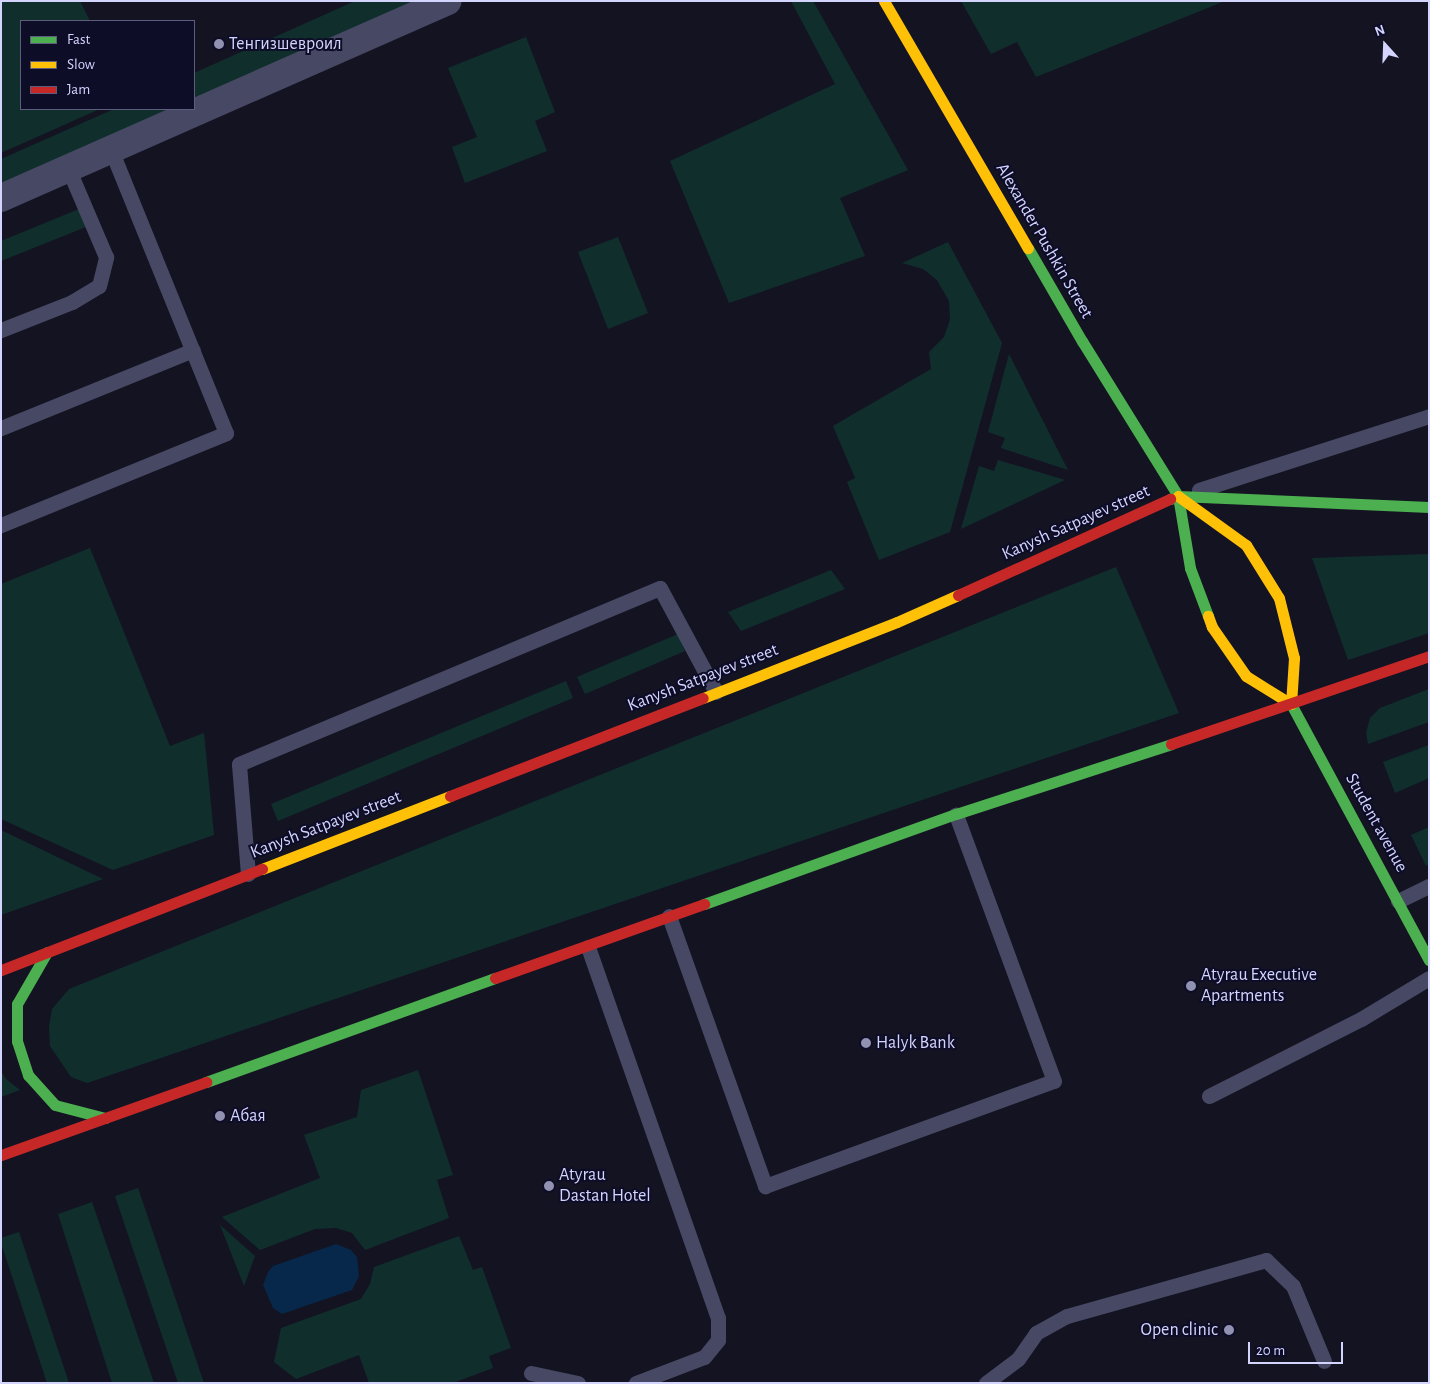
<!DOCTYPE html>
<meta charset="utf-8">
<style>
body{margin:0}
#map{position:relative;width:1430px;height:1384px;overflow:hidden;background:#141322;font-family:"Alegreya Sans",sans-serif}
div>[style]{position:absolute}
.green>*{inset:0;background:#102f2c}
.water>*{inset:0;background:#07284a}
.lane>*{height:15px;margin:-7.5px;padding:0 7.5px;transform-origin:7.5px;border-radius:7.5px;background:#474964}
.street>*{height:28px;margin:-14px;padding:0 14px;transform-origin:14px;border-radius:14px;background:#474964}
.fast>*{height:11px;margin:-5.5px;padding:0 5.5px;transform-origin:5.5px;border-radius:5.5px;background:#4caf50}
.slow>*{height:11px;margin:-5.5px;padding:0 5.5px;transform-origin:5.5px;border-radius:5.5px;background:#ffc107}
.jam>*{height:11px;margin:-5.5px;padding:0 5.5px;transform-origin:5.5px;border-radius:5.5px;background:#c62828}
.dots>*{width:14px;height:14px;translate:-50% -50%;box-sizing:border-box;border:2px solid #0e0d28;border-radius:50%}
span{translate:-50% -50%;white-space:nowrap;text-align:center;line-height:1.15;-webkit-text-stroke:4px #0e0d28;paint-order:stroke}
.poi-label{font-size:18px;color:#d4d5ff}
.left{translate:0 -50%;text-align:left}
.right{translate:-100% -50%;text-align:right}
.street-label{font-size:18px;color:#d4d5ff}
.frame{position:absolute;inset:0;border:2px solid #d4d5ff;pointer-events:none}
.legend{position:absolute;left:20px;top:20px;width:175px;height:90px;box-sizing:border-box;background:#0e0d28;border:1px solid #5d5d7e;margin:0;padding:6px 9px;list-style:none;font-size:15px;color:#d4d5ff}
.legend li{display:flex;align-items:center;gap:10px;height:25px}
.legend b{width:25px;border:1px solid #5d5d7e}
.north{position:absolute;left:1360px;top:20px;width:50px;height:50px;-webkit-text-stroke:4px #0e0d28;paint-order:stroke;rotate:340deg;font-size:14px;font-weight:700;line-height:20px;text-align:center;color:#d4d5ff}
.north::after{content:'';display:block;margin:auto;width:18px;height:22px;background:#d4d5ff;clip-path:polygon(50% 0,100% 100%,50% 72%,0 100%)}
.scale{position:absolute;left:1248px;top:1342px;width:95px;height:22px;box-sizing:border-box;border:2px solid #d4d5ff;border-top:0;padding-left:6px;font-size:15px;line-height:18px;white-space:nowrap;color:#d4d5ff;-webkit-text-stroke:4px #0e0d28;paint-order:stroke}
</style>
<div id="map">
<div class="green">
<i style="clip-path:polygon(1px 1px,80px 1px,90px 21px,21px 21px,21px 109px,100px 109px,1px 153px)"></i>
<i style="clip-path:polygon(355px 1px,424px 1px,194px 98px,194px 73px)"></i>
<i style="clip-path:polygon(791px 1px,813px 1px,908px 170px,840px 198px,865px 256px,729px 303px,670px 161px,835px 84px)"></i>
<i style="clip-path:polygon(961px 1px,1225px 1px,1036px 77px,1017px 42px,991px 54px)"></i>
<i style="clip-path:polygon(526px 37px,555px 112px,535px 121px,547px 151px,465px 183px,452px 147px,477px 137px,448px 68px)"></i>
<i style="clip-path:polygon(114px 109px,178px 109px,1px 188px,1px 159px)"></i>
<i style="clip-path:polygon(79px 209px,86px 227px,1px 261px,1px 241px)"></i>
<i style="clip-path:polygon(618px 237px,648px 313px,608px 329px,578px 252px)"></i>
<i style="clip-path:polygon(948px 242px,1002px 343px,950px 532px,879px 560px,847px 482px,855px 478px,833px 426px,931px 369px,929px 352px,944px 337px,950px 320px,949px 301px,937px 280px,923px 269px,902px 263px)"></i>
<i style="clip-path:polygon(1009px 354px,1068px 470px,1001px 448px,1005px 438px,988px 432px)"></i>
<i style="clip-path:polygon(998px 460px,1065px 480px,961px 529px,979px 466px,994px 471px)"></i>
<i style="clip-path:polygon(90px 548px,170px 746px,204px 733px,214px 835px,113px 870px,1px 819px,1px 584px)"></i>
<i style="clip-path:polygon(1429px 554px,1429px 633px,1348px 660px,1312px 558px)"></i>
<i style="clip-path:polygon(1116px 567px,1179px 713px,87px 1083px,71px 1077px,50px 1046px,49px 1027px,52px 1009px,69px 989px)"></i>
<i style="clip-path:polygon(831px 570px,845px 589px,741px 631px,728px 612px)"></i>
<i style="clip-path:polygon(678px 634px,685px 651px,585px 694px,577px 677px)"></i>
<i style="clip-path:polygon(566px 681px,573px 698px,278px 821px,271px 804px)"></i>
<i style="clip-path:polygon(1429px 689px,1429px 722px,1368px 744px,1366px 733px,1370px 718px,1380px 708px)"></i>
<i style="clip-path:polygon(1429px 745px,1429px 778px,1395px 793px,1383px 762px)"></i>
<i style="clip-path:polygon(1429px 827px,1429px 864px,1426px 866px,1411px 835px)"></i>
<i style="clip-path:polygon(1px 830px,103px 879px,1px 915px)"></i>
<i style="clip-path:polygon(418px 1070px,453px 1175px,437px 1180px,449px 1218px,365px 1250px,352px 1233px,336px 1228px,315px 1229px,260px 1250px,222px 1217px,320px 1178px,304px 1135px,357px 1117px,361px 1090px)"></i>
<i style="clip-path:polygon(1px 1071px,6px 1079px,20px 1090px,1px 1097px)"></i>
<i style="clip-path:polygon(138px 1188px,204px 1383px,178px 1383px,115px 1196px)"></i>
<i style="clip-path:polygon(92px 1202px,154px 1383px,112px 1383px,58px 1214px)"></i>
<i style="clip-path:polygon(220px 1225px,255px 1256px,244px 1286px)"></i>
<i style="clip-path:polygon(19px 1232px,69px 1383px,47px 1383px,1px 1243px,1px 1238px)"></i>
<i style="clip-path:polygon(459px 1236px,473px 1270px,482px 1267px,511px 1348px,489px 1356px,493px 1368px,453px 1383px,369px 1383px,359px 1355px,296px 1379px,274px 1362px,281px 1328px,361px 1299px,370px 1284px,374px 1267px)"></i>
</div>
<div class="water">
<i style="clip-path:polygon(336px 1244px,351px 1250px,357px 1257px,359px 1276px,352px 1290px,282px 1314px,273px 1308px,263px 1285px,268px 1272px,273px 1266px)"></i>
</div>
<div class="lane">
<i style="left:1px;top:330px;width:76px;rotate:-21.5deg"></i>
<i style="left:72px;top:302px;width:31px;rotate:-31deg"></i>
<i style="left:99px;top:286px;width:30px;rotate:-76deg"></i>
<i style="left:106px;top:257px;width:97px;rotate:-113.1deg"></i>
<i style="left:1px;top:428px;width:207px;rotate:-22.1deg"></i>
<i style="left:1199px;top:490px;width:242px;rotate:-17.8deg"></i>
<i style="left:1px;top:525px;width:243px;rotate:-22.2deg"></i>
<i style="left:226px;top:433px;width:305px;rotate:-112.1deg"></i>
<i style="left:248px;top:874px;width:110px;rotate:-94.7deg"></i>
<i style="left:239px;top:764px;width:456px;rotate:-22.7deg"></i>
<i style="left:660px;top:588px;width:118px;rotate:61.7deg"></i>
<i style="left:1398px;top:901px;width:34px;rotate:-26deg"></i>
<i style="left:669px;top:916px;width:287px;rotate:70.4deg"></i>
<i style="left:765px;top:1186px;width:307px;rotate:-20deg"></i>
<i style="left:1054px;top:1081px;width:284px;rotate:-110.2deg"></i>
<i style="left:588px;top:947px;width:393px;rotate:70.7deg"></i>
<i style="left:718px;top:1318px;width:22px;rotate:90deg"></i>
<i style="left:718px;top:1340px;width:22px;rotate:129deg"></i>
<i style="left:704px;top:1357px;width:73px;rotate:159.1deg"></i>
<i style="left:1209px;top:1096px;width:170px;rotate:-26.9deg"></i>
<i style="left:1361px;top:1019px;width:79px;rotate:-31.1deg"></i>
<i style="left:531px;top:1373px;width:48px;rotate:12deg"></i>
<i style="left:986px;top:1383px;width:40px;rotate:-37deg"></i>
<i style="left:1018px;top:1359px;width:32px;rotate:-55deg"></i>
<i style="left:1036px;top:1333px;width:35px;rotate:-29deg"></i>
<i style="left:1067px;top:1316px;width:207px;rotate:-15.7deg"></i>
<i style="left:1266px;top:1260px;width:37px;rotate:44deg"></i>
<i style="left:1293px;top:1286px;width:81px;rotate:67.5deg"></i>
</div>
<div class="street">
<i style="left:1px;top:198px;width:488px;rotate:-23.8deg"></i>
</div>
<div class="fast">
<i style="left:1028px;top:248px;width:108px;rotate:59.9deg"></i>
<i style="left:1082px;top:341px;width:182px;rotate:58.2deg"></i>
<i style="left:1178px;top:496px;width:73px;rotate:80.5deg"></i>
<i style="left:1190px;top:568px;width:51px;rotate:69.4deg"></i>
<i style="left:1170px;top:499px;width:9px;rotate:-21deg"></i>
<i style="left:1178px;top:496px;width:251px;rotate:2.5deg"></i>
<i style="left:1291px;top:704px;width:291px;rotate:61.7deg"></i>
<i style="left:704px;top:904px;width:268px;rotate:-19.7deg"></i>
<i style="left:956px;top:814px;width:226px;rotate:-18deg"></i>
<i style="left:47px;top:952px;width:60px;rotate:120deg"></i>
<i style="left:17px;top:1004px;width:37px;rotate:90deg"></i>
<i style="left:17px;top:1041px;width:36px;rotate:72deg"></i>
<i style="left:28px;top:1075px;width:40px;rotate:48deg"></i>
<i style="left:55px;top:1105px;width:52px;rotate:14.6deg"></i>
<i style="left:206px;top:1082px;width:307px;rotate:-19.8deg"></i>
</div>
<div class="slow">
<i style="left:884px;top:1px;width:286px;rotate:59.8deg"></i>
<i style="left:1178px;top:496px;width:84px;rotate:35.8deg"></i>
<i style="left:1246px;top:545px;width:62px;rotate:58.1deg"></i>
<i style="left:1279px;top:598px;width:62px;rotate:76deg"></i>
<i style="left:1294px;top:658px;width:46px;rotate:93.7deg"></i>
<i style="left:1291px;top:704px;width:53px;rotate:-148.1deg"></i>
<i style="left:1246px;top:676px;width:60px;rotate:-124.8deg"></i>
<i style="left:1212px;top:627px;width:12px;rotate:-110deg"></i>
<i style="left:703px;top:698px;width:208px;rotate:-21.4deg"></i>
<i style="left:897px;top:622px;width:67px;rotate:-23.9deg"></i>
<i style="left:262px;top:869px;width:202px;rotate:-21.2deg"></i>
</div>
<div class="jam">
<i style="left:958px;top:595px;width:233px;rotate:-24.4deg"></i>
<i style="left:1171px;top:744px;width:273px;rotate:-18.8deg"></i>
<i style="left:450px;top:796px;width:271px;rotate:-21.2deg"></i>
<i style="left:1px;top:970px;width:280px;rotate:-21.2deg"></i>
<i style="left:495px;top:978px;width:222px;rotate:-19.5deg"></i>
<i style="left:1px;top:1155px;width:218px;rotate:-19.6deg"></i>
</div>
<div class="dots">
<i style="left:219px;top:44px;background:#9191b2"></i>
<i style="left:1191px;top:986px;background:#9191b2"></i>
<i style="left:866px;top:1043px;background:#9191b2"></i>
<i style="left:220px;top:1116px;background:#9191b2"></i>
<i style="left:549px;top:1186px;background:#9191b2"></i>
<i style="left:1229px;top:1330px;background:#9191b2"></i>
</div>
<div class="poi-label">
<span class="left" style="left:229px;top:44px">Тенгизшевроил</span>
<span class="left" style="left:1201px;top:986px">Atyrau Executive<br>Apartments</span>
<span class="left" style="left:876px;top:1043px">Halyk Bank</span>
<span class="left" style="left:230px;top:1116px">Абая</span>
<span class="left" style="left:559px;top:1186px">Atyrau<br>Dastan Hotel</span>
<span class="right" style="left:1218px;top:1330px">Open clinic</span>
</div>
<div class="street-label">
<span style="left:1044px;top:241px;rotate:60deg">Alexander Pushkin Street</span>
<span style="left:1076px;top:523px;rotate:-24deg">Kanysh Satpayev street</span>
<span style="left:703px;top:678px;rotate:-21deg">Kanysh Satpayev street</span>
<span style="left:1376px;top:823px;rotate:61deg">Student avenue</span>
<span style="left:326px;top:825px;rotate:-21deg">Kanysh Satpayev street</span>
</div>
<div class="frame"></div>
<ul class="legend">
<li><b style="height:6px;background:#4caf50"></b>Fast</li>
<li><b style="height:6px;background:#ffc107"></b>Slow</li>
<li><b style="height:6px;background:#c62828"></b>Jam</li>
</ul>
<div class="north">N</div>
<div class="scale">20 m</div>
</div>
